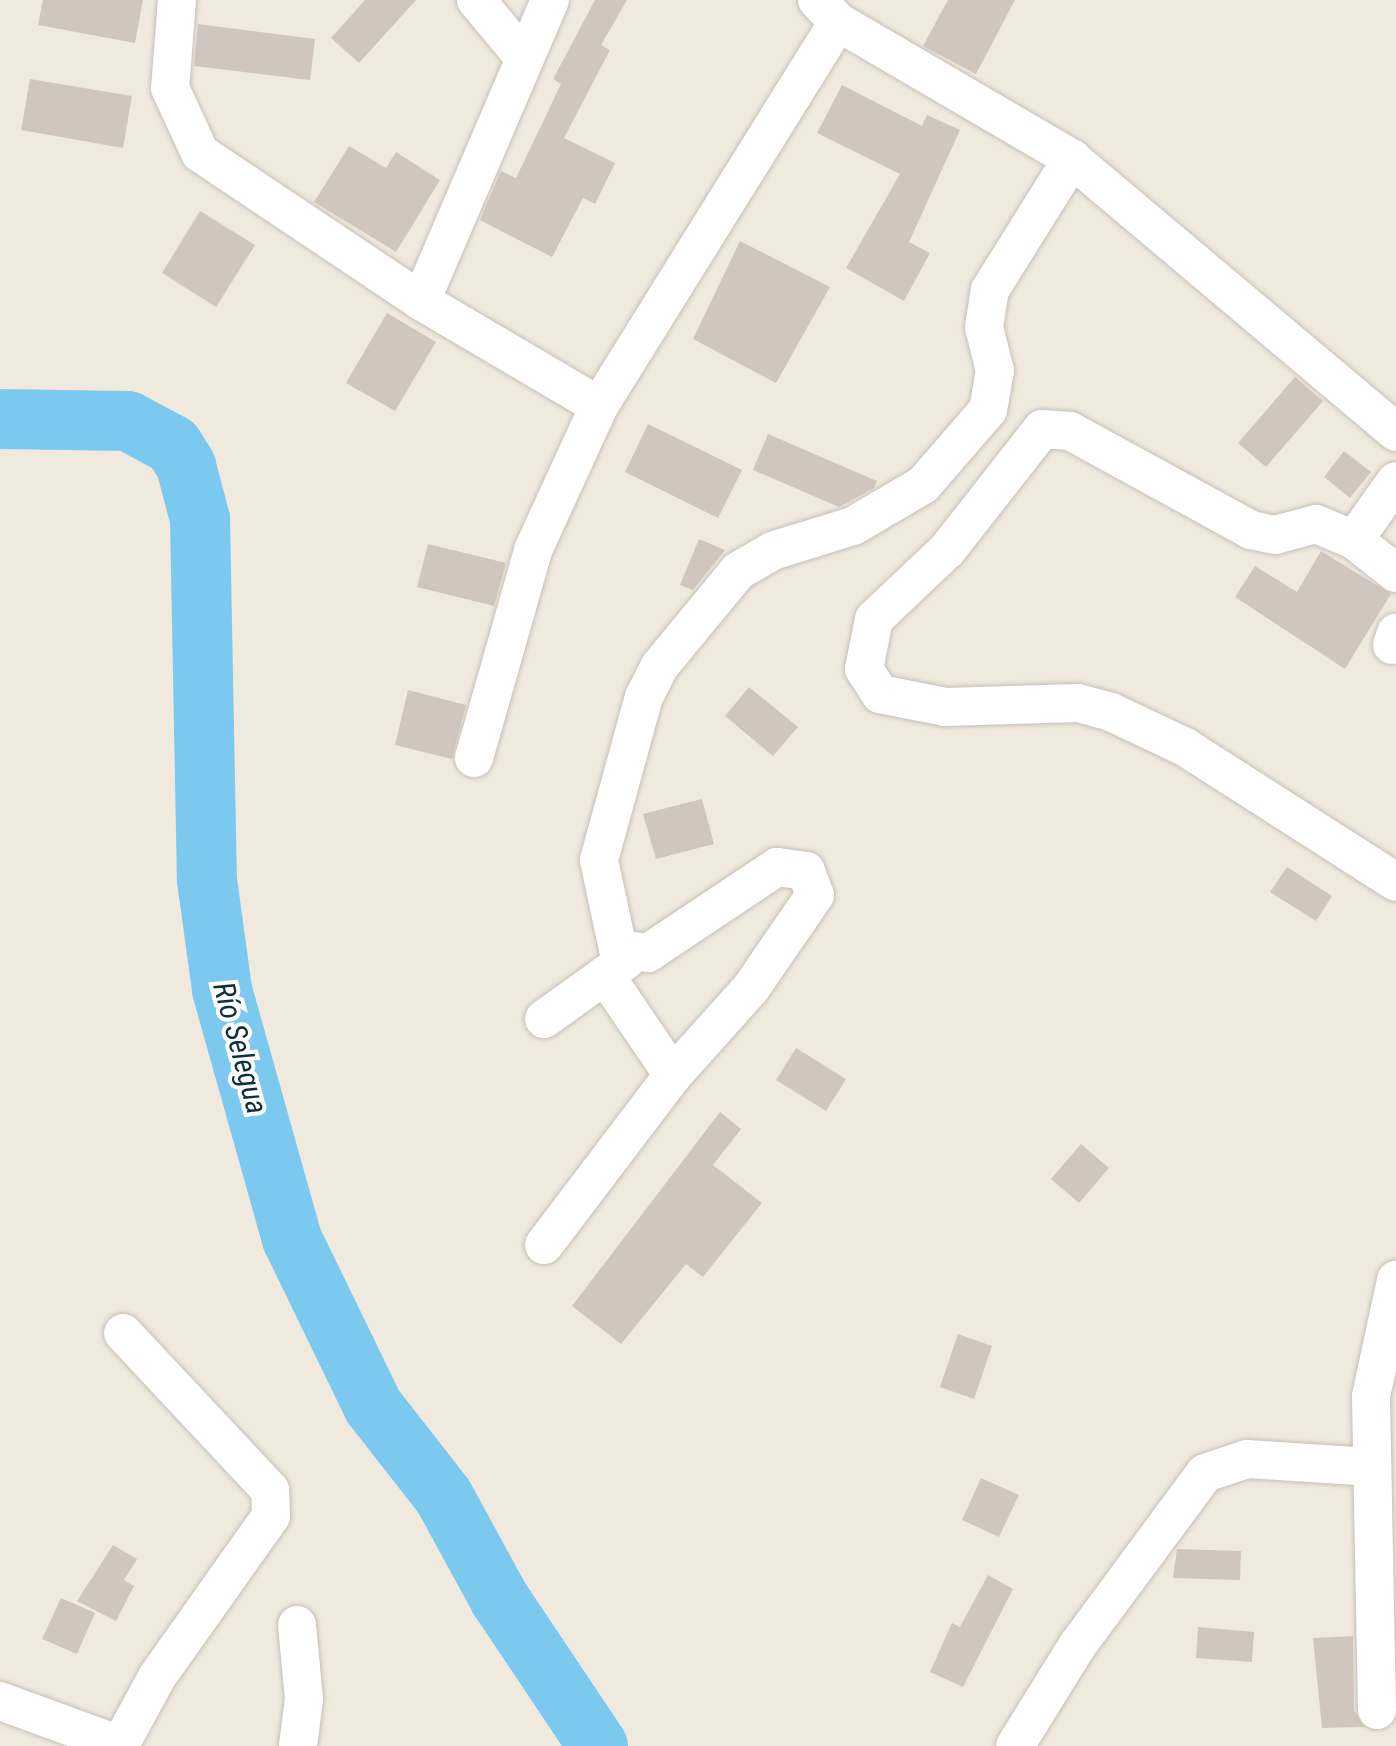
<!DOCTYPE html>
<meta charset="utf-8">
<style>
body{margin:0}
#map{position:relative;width:1396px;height:1746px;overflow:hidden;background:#f0e9de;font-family:"Roboto Condensed",sans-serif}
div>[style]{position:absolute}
.river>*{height:60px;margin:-30px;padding:0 30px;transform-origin:30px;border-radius:30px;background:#7cc9f0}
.building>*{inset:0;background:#d1c6be}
.roads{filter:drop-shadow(0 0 2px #c7bfb6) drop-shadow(0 0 2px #c7bfb6)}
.minor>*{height:38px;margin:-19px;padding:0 19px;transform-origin:19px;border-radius:19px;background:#fff}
span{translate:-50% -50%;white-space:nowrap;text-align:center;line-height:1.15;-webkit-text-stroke:8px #fff;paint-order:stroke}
.water-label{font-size:30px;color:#0c3040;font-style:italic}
</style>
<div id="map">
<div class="river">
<i style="left:0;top:419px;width:128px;rotate:0.9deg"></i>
<i style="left:128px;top:421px;width:51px;rotate:28.1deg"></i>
<i style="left:173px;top:445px;width:25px;rotate:58deg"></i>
<i style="left:186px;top:466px;width:55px;rotate:75.2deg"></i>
<i style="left:200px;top:519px;width:361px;rotate:88.9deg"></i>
<i style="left:207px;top:880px;width:111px;rotate:82.2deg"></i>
<i style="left:222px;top:990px;width:259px;rotate:74.3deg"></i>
<i style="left:292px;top:1239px;width:186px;rotate:64.1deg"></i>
<i style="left:373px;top:1406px;width:115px;rotate:52deg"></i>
<i style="left:444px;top:1497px;width:115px;rotate:61.4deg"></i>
<i style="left:499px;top:1598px;width:178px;rotate:56.2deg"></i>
</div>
<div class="building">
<i style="clip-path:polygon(43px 0,143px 0,135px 43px,38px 25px)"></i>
<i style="clip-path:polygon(365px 0,416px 0,359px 63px,331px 38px)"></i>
<i style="clip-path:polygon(595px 0,627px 0,601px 45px,610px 50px,564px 138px,615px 163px,595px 204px,583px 198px,552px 257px,480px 220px,501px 171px,516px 178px,561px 84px,553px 79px)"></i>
<i style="clip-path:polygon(948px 0,1015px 0,976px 74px,923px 46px)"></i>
<i style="clip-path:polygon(198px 24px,315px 39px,310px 80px,194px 66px)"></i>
<i style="clip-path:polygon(30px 79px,132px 96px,123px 148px,21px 130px)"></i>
<i style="clip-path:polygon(842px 85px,922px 126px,927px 115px,960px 130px,909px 242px,930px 253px,904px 301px,846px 268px,900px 174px,817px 133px)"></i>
<i style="clip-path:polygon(349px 146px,386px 168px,396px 152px,440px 180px,396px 252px,314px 202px)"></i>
<i style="clip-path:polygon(200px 211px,255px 245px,216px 307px,162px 273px)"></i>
<i style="clip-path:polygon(740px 241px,830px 287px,776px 383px,693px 339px)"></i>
<i style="clip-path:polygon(387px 313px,436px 342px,395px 411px,346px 383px)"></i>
<i style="clip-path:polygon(1295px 377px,1323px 401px,1266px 467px,1238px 443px)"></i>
<i style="clip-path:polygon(648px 424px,742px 470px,718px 518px,625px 472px)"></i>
<i style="clip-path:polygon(768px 434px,877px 481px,874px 488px,839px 507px,753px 470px)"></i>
<i style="clip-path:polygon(1344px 451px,1371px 472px,1350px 498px,1324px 477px)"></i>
<i style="clip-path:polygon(699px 539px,725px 550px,693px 590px,680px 585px)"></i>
<i style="clip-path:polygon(428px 544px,506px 563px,494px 606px,417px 587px)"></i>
<i style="clip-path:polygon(1321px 551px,1391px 594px,1345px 669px,1235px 597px,1255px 566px,1297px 592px)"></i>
<i style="clip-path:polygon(749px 687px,798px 727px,773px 756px,725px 716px)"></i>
<i style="clip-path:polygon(408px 690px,466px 705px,452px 759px,395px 745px)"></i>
<i style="clip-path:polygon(702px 799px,714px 844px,656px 859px,643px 814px)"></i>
<i style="clip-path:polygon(1287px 867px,1332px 896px,1316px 921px,1270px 892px)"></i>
<i style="clip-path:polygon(796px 1048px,846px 1079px,826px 1111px,776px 1080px)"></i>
<i style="clip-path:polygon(720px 1112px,741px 1129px,713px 1165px,762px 1203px,703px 1277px,686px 1264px,621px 1344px,572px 1306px)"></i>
<i style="clip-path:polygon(1081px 1144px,1109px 1168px,1079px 1203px,1051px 1179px)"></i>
<i style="clip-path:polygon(958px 1334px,992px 1346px,974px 1399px,940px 1387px)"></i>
<i style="clip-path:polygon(981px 1478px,1019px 1495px,999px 1537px,962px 1520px)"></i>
<i style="clip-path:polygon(113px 1545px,137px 1559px,124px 1580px,134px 1586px,116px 1621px,77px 1601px)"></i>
<i style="clip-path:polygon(1177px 1549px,1241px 1551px,1240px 1580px,1173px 1578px)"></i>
<i style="clip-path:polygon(988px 1575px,1013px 1589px,963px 1687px,930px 1672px,952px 1623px,960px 1627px)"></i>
<i style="clip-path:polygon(61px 1598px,95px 1613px,77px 1654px,42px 1639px)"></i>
<i style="clip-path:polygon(1198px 1627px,1254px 1632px,1252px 1662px,1196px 1658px)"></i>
<i style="clip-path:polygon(1353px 1636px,1354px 1710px,1364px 1727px,1322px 1728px,1313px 1638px)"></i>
</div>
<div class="roads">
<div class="minor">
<i style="left:177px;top:0;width:88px;rotate:94.5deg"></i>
<i style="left:170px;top:88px;width:72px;rotate:65.2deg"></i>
<i style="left:200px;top:153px;width:266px;rotate:33.8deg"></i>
<i style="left:421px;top:301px;width:207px;rotate:30.5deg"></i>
<i style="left:476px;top:0;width:72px;rotate:50.1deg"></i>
<i style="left:817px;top:0;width:30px;rotate:46deg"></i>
<i style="left:838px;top:22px;width:271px;rotate:30.3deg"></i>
<i style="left:1072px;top:159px;width:424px;rotate:40.1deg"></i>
<i style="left:421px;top:301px;width:327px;rotate:-66.8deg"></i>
<i style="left:1354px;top:540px;width:72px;rotate:-54.6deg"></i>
<i style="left:1396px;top:573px;width:53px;rotate:-141.8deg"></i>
<i style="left:1354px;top:540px;width:41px;rotate:-157.2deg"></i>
<i style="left:1316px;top:524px;width:42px;rotate:165deg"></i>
<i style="left:1275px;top:535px;width:25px;rotate:-168deg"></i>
<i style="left:1251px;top:530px;width:206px;rotate:-151.3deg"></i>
<i style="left:1070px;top:431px;width:28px;rotate:-176deg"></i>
<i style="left:1042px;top:429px;width:154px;rotate:128.1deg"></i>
<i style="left:947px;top:550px;width:100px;rotate:136.6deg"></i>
<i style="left:874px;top:619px;width:51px;rotate:101.3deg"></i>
<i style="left:864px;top:669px;width:30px;rotate:57deg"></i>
<i style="left:880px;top:694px;width:66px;rotate:11.3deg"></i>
<i style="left:945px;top:707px;width:133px;rotate:-1.7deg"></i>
<i style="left:1078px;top:703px;width:34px;rotate:15deg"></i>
<i style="left:1111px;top:712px;width:82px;rotate:25.3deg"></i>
<i style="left:1185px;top:747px;width:250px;rotate:32.6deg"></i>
<i style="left:1392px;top:645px;width:13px;rotate:-72deg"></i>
<i style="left:474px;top:758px;width:218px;rotate:-74.1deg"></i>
<i style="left:534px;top:548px;width:156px;rotate:-65.4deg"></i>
<i style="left:599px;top:406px;width:452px;rotate:-58.1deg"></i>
<i style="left:605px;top:975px;width:121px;rotate:55.8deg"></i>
<i style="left:544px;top:1019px;width:101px;rotate:-35.7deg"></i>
<i style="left:544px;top:1245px;width:213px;rotate:-52.8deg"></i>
<i style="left:673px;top:1075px;width:117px;rotate:-48.1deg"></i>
<i style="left:751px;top:988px;width:113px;rotate:-55.5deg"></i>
<i style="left:815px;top:895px;width:26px;rotate:-111deg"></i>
<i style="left:806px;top:871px;width:29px;rotate:-172deg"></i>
<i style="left:777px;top:867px;width:155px;rotate:146.3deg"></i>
<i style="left:648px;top:953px;width:30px;rotate:-172deg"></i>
<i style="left:618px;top:949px;width:91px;rotate:-102.1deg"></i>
<i style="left:599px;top:860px;width:169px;rotate:-74.6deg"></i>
<i style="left:644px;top:697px;width:34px;rotate:-63deg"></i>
<i style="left:659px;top:667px;width:124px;rotate:-50.5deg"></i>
<i style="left:738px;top:571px;width:39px;rotate:-30deg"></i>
<i style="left:772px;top:551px;width:85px;rotate:-17.2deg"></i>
<i style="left:853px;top:526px;width:81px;rotate:-30.4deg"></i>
<i style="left:923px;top:485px;width:99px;rotate:-49.1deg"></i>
<i style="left:988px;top:410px;width:40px;rotate:-80deg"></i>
<i style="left:995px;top:371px;width:45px;rotate:-104deg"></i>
<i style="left:984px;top:327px;width:37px;rotate:-81deg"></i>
<i style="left:990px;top:290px;width:155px;rotate:-58deg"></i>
<i style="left:297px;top:1625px;width:74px;rotate:84.6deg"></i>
<i style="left:304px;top:1699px;width:47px;rotate:97.3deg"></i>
<i style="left:0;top:1701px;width:128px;rotate:20.1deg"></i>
<i style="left:120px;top:1745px;width:77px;rotate:-61.4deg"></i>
<i style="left:157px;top:1677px;width:197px;rotate:-54.7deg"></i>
<i style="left:271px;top:1516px;width:26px;rotate:-92deg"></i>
<i style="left:270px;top:1490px;width:215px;rotate:-133.1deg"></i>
<i style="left:1377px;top:1710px;width:314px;rotate:-91.1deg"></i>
<i style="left:1371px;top:1396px;width:119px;rotate:-77.8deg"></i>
<i style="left:1015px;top:1746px;width:118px;rotate:-58.2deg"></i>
<i style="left:1077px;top:1646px;width:215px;rotate:-53.5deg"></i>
<i style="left:1205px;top:1473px;width:44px;rotate:-18.4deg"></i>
<i style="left:1247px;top:1459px;width:123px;rotate:3.7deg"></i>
</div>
</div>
<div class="water-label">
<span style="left:240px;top:1048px;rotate:75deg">Río Selegua</span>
</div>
</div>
